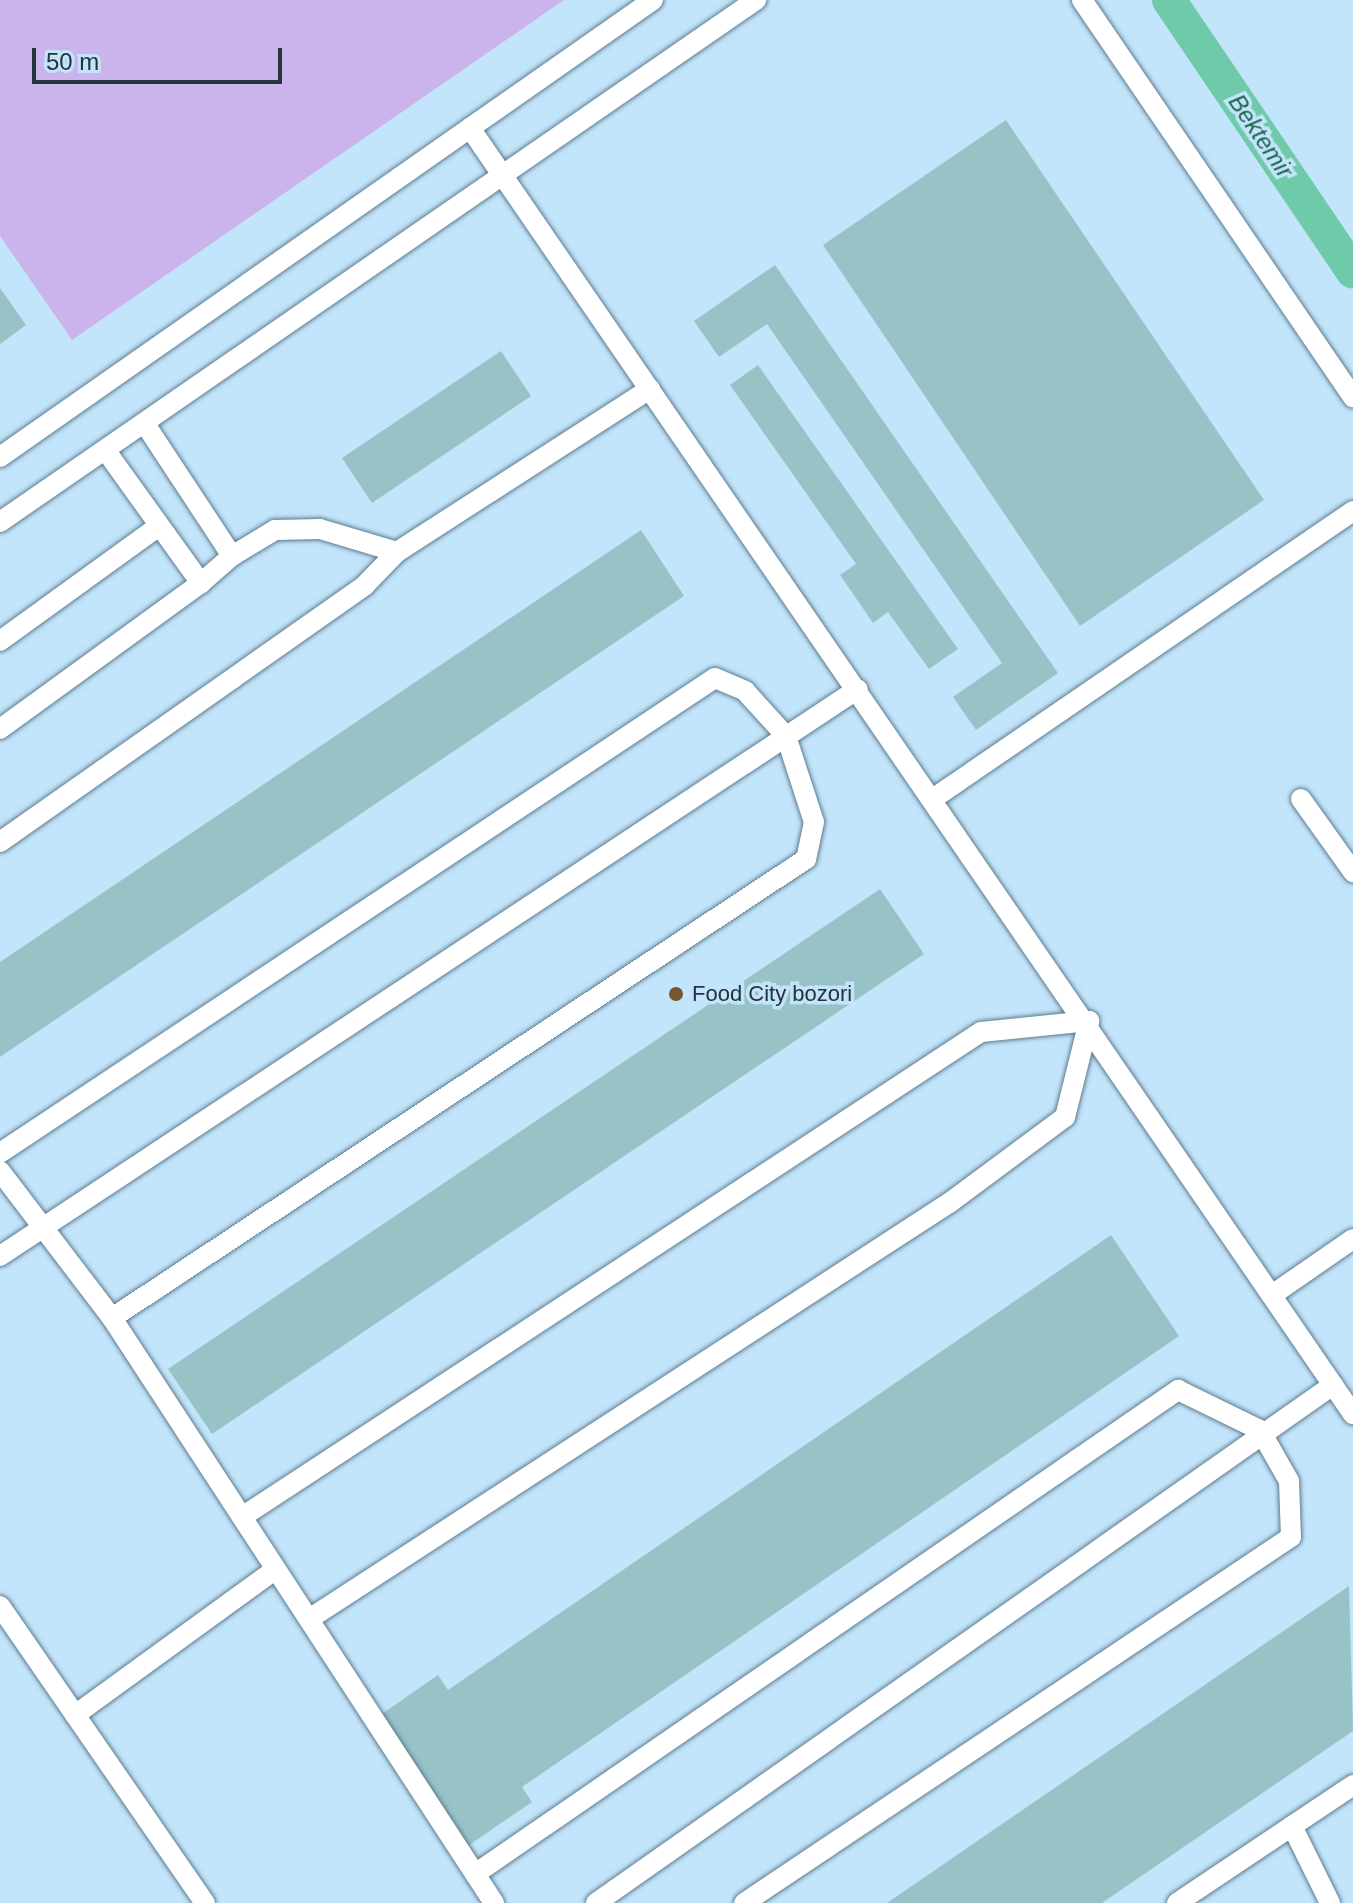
<!DOCTYPE html>
<style>
body{margin:0}
#map{position:relative;width:1353px;height:1903px;overflow:hidden;background:#c3e5fb;font-family:Helvetica,sans-serif}
div>[style]{position:absolute}
.green>*{inset:0;background:#cbb4eb}
.canal>*{height:34px;margin:-17px;padding:0 17px;transform-origin:17px;border-radius:17px;background:#6fcaaa}
.building>*{inset:0;background:#97c3c7}
.roads{filter:drop-shadow(0 0 2px #5d7c90) drop-shadow(0 0 2px #5d7c90)}
.service>*{height:20px;margin:-10px;padding:0 10px;transform-origin:10px;border-radius:10px;background:#fff}
.dots>*{width:22px;height:22px;translate:-50% -50%;box-sizing:border-box;border:4px solid #c3e5fb;border-radius:50%}
span{translate:-50% -50%;white-space:nowrap;text-align:center;line-height:1.15;-webkit-text-stroke:7px #c3e5fb;paint-order:stroke}
.poi-label{font-size:22px;color:#26333b}
.left{translate:0 -50%;text-align:left}
.water-label{font-size:24px;color:#1d644e;font-style:italic}
.scale{position:absolute;left:32px;top:48px;width:250px;height:36px;box-sizing:border-box;border:4px solid #26333b;border-top:0;padding-left:10px;font-size:24px;line-height:28px;white-space:nowrap;color:#26333b;-webkit-text-stroke:6px #c3e5fb;paint-order:stroke}
</style>
<div id="map">
<div class="green">
<i style="clip-path:polygon(0 0,564px 0,72px 340px,0 236px)"></i>
</div>
<div class="canal">
<i style="left:1169px;top:0;width:328px;rotate:55.9deg"></i>
</div>
<div class="building">
<i style="clip-path:polygon(1006px 120px,1264px 500px,1080px 626px,823px 245px)"></i>
<i style="clip-path:polygon(775px 265px,1058px 673px,976px 730px,953px 697px,1002px 663px,767px 324px,719px 357px,694px 321px)"></i>
<i style="clip-path:polygon(0 288px,26px 325px,0 344px)"></i>
<i style="clip-path:polygon(501px 351px,531px 396px,372px 503px,342px 458px)"></i>
<i style="clip-path:polygon(758px 365px,958px 649px,929px 669px,888px 612px,873px 623px,840px 575px,856px 564px,730px 385px)"></i>
<i style="clip-path:polygon(641px 530px,684px 596px,0 1057px,0 962px)"></i>
<i style="clip-path:polygon(880px 889px,924px 954px,212px 1434px,168px 1369px)"></i>
<i style="clip-path:polygon(1111px 1235px,1179px 1336px,522px 1787px,532px 1802px,465px 1848px,376px 1718px,438px 1675px,448px 1690px)"></i>
<i style="clip-path:polygon(1349px 1586px,1353px 1731px,1102px 1903px,887px 1903px)"></i>
</div>
<div class="roads">
<div class="service">
<i style="left:1082px;top:0;width:481px;rotate:55.7deg"></i>
<i style="left:470px;top:128px;width:1560px;rotate:55.53deg"></i>
<i style="left:145px;top:424px;width:158px;rotate:56.6deg"></i>
<i style="left:232px;top:556px;width:50px;rotate:-31.2deg"></i>
<i style="left:275px;top:530px;width:45px;rotate:-1.3deg"></i>
<i style="left:320px;top:529px;width:80px;rotate:16.6deg"></i>
<i style="left:397px;top:552px;width:301px;rotate:-32.8deg"></i>
<i style="left:106px;top:451px;width:163px;rotate:54.3deg"></i>
<i style="left:201px;top:583px;width:41px;rotate:-41.1deg"></i>
<i style="left:0;top:457px;width:797px;rotate:-34.99deg"></i>
<i style="left:0;top:522px;width:919px;rotate:-34.62deg"></i>
<i style="left:0;top:641px;width:196px;rotate:-35.9deg"></i>
<i style="left:0;top:729px;width:248px;rotate:-36deg"></i>
<i style="left:934px;top:798px;width:508px;rotate:-34.41deg"></i>
<i style="left:1301px;top:799px;width:90px;rotate:54.5deg"></i>
<i style="left:0;top:842px;width:446px;rotate:-35.1deg"></i>
<i style="left:365px;top:585px;width:46px;rotate:-45.9deg"></i>
<i style="left:0;top:1153px;width:858px;rotate:-33.6deg"></i>
<i style="left:715px;top:678px;width:33px;rotate:23deg"></i>
<i style="left:745px;top:691px;width:61px;rotate:47.7deg"></i>
<i style="left:786px;top:736px;width:90px;rotate:72deg"></i>
<i style="left:814px;top:822px;width:38px;rotate:102deg"></i>
<i style="left:806px;top:859px;width:832px;rotate:146.52deg"></i>
<i style="left:0;top:1171px;width:185px;rotate:52.7deg"></i>
<i style="left:112px;top:1318px;width:699px;rotate:56.86deg"></i>
<i style="left:0;top:1256px;width:1028px;rotate:-33.46deg"></i>
<i style="left:1272px;top:1295px;width:98px;rotate:-34.7deg"></i>
<i style="left:242px;top:1517px;width:884px;rotate:-33.28deg"></i>
<i style="left:981px;top:1032px;width:109px;rotate:-5.8deg"></i>
<i style="left:1089px;top:1021px;width:99px;rotate:104deg"></i>
<i style="left:1065px;top:1117px;width:144px;rotate:143.4deg"></i>
<i style="left:949px;top:1203px;width:763px;rotate:146.98deg"></i>
<i style="left:0;top:1606px;width:361px;rotate:55.4deg"></i>
<i style="left:75px;top:1715px;width:248px;rotate:-36deg"></i>
<i style="left:1292px;top:1826px;width:86px;rotate:63.7deg"></i>
<i style="left:475px;top:1874px;width:854px;rotate:-34.55deg"></i>
<i style="left:1178px;top:1390px;width:91px;rotate:26deg"></i>
<i style="left:1260px;top:1430px;width:59px;rotate:60.4deg"></i>
<i style="left:1289px;top:1481px;width:56px;rotate:88deg"></i>
<i style="left:1291px;top:1537px;width:658px;rotate:146.21deg"></i>
<i style="left:596px;top:1903px;width:901px;rotate:-35.1deg"></i>
<i style="left:1177px;top:1903px;width:212px;rotate:-33.8deg"></i>
</div>
</div>
<div class="dots">
<i style="left:676px;top:994px;background:#78552e"></i>
</div>
<div class="poi-label">
<span class="left" style="left:692px;top:994px">Food City bozori</span>
</div>
<div class="water-label">
<span style="left:1261px;top:136px;rotate:56deg">Bektemir</span>
</div>
<div class="scale">50 m</div>
</div>
